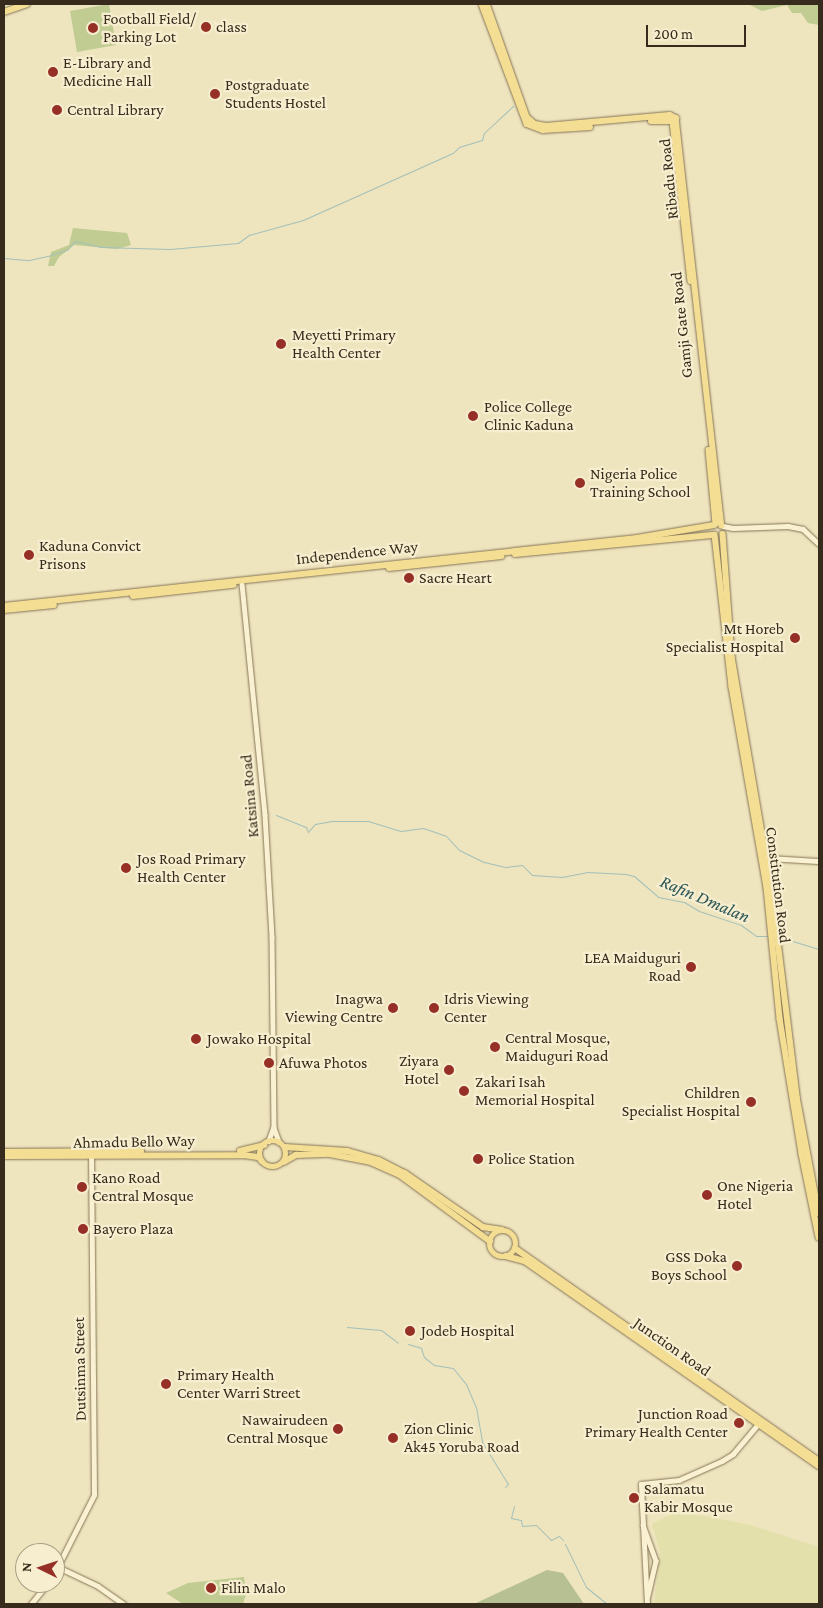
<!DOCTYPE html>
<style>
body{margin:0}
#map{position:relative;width:823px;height:1608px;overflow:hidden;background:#eee4be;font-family:"Crimson Pro",serif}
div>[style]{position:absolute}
.farmland>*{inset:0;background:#e4e0ab}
.green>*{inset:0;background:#c0cc92}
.cemetery>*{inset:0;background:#b6c092}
.stream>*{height:1px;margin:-0.5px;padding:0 0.5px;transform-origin:0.5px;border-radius:0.5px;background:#a2c0ba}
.roads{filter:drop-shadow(0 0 1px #867557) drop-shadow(0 0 1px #867557)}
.minor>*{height:4.5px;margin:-2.25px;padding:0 2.25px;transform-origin:2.25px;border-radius:2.25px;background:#f9f1d1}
.major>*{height:5.5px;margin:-2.75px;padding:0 2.75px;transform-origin:2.75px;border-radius:2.75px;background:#f3de94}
.major>.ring{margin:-2.75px;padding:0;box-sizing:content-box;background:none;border:5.5px solid #f3de94;border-radius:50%}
.dots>*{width:14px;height:14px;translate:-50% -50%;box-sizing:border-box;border:2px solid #f6eece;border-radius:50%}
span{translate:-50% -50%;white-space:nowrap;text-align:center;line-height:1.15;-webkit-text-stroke:4.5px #f6eece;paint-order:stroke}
.poi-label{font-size:16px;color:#362b1c}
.left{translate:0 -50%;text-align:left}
.right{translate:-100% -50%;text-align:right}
.street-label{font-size:16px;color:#362b1c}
.water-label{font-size:18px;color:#2a5456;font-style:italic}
.frame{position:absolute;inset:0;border:5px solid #362b1c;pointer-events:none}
.north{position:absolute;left:15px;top:1543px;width:50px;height:50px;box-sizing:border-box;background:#f6eece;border:1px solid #a9a087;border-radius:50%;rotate:274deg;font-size:14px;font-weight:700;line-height:20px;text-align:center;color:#362b1c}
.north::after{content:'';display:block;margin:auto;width:18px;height:22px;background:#963026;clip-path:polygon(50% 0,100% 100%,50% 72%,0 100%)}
.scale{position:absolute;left:646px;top:25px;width:100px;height:22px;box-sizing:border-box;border:2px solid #362b1c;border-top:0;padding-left:6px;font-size:15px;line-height:18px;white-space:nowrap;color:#362b1c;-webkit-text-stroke:4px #f6eece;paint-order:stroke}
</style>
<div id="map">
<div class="farmland">
<i style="clip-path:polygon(672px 1514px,705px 1516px,750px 1525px,819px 1547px,819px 1604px,654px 1604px,660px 1552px,652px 1524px)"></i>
</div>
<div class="green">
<i style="clip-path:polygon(109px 4px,116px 45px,77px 52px,70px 11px)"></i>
<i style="clip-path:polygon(748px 4px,819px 4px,819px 25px,808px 23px,801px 13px,792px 13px,787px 5px,762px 11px)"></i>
<i style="clip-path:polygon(73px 228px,127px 233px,131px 245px,117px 249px,74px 245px,59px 257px,54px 266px,48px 266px,51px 252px,69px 245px)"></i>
<i style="clip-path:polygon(244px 1577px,246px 1594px,243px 1604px,183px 1604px,166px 1593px,188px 1583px)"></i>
</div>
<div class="cemetery">
<i style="clip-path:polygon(547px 1570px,563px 1573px,584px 1604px,474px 1604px)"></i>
</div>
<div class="stream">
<i style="left:4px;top:258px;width:25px;rotate:5deg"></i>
<i style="left:29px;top:260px;width:19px;rotate:-12deg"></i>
<i style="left:48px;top:256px;width:20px;rotate:-18deg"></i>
<i style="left:67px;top:250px;width:12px;rotate:-48deg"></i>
<i style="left:75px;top:241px;width:27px;rotate:13deg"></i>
<i style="left:101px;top:247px;width:69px;rotate:1.7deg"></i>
<i style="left:170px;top:249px;width:68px;rotate:-5deg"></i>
<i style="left:238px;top:243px;width:14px;rotate:-36deg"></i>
<i style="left:249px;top:235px;width:56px;rotate:-15.5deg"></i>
<i style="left:303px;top:220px;width:164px;rotate:-24.1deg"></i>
<i style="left:453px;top:153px;width:8px;rotate:-45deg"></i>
<i style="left:459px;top:147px;width:24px;rotate:-17deg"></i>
<i style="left:482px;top:140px;width:7px;rotate:-74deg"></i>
<i style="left:484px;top:133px;width:40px;rotate:-43deg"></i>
<i style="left:276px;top:815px;width:32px;rotate:22deg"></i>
<i style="left:306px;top:827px;width:5px;rotate:68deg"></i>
<i style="left:308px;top:832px;width:11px;rotate:-49deg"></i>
<i style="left:315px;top:824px;width:17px;rotate:-10deg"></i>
<i style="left:332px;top:821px;width:36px"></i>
<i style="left:368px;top:821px;width:34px;rotate:17deg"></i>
<i style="left:401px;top:831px;width:22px;rotate:-8deg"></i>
<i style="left:423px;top:828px;width:24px;rotate:19deg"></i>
<i style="left:446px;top:836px;width:19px;rotate:47deg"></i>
<i style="left:459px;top:850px;width:28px;rotate:26deg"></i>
<i style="left:484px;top:862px;width:23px;rotate:13deg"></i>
<i style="left:506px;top:867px;width:16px;rotate:-7deg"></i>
<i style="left:522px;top:865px;width:14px;rotate:45deg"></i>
<i style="left:532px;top:875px;width:30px;rotate:4deg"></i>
<i style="left:562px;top:877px;width:25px;rotate:-11deg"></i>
<i style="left:587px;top:872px;width:39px;rotate:3deg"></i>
<i style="left:626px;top:874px;width:8px;rotate:14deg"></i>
<i style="left:634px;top:876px;width:32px;rotate:41deg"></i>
<i style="left:658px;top:897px;width:26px;rotate:11deg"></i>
<i style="left:684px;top:902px;width:17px;rotate:31deg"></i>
<i style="left:699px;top:911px;width:44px;rotate:18.4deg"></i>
<i style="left:741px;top:925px;width:19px;rotate:36deg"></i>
<i style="left:756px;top:936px;width:11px"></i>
<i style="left:786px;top:939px;width:34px;rotate:17deg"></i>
<i style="left:347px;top:1327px;width:34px;rotate:5deg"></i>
<i style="left:381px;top:1330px;width:21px;rotate:37deg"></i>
<i style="left:408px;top:1344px;width:14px;rotate:17deg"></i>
<i style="left:421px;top:1348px;width:9px;rotate:72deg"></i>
<i style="left:424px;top:1357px;width:13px;rotate:39deg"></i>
<i style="left:434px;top:1365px;width:19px;rotate:9deg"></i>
<i style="left:453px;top:1368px;width:21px;rotate:51deg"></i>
<i style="left:466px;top:1384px;width:25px;rotate:67deg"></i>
<i style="left:476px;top:1407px;width:36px;rotate:80deg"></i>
<i style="left:482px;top:1442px;width:49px;rotate:58.2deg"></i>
<i style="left:508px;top:1484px;width:4px;rotate:135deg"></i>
<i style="left:514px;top:1506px;width:12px;rotate:104deg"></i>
<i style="left:511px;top:1518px;width:10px;rotate:11deg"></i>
<i style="left:521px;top:1520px;width:6px;rotate:81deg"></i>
<i style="left:522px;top:1526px;width:14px;rotate:-4deg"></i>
<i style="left:536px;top:1525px;width:21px;rotate:45deg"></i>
<i style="left:551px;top:1540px;width:9px;rotate:-27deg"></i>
<i style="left:559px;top:1536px;width:6px;rotate:45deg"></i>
<i style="left:565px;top:1544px;width:48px;rotate:64deg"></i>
<i style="left:586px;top:1587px;width:27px;rotate:39deg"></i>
</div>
<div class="roads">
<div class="minor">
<i style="left:723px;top:526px;width:10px;rotate:11deg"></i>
<i style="left:733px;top:528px;width:55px;rotate:-2.1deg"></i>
<i style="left:788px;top:526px;width:15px;rotate:11deg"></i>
<i style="left:803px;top:529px;width:22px;rotate:43deg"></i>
<i style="left:242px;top:584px;width:232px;rotate:84.3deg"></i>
<i style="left:265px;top:815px;width:122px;rotate:86.7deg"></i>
<i style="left:272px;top:937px;width:190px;rotate:89.4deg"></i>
<i style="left:274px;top:1127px;width:15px;rotate:110deg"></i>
<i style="left:767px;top:858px;width:52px;rotate:3.3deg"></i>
<i style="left:274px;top:1128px;width:15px;rotate:70deg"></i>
<i style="left:643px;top:1525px;width:38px;rotate:70deg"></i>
<i style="left:656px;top:1561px;width:36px;rotate:103deg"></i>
<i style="left:58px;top:1567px;width:44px;rotate:25.4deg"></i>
<i style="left:98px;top:1586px;width:32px;rotate:35deg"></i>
<i style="left:55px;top:1572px;width:86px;rotate:-63.1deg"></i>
<i style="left:94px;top:1495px;width:339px;rotate:-90.5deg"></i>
<i style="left:31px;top:1604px;width:27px;rotate:-51deg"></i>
<i style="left:647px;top:1604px;width:120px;rotate:-92.9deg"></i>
<i style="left:641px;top:1484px;width:38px;rotate:-6deg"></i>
<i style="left:679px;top:1480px;width:47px;rotate:-23.8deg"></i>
<i style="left:722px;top:1461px;width:13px;rotate:-32deg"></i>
<i style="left:733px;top:1454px;width:39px;rotate:-50deg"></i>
</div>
<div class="major">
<i style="left:482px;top:4px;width:128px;rotate:69.4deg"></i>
<i style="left:527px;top:124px;width:17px;rotate:21deg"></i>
<i style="left:543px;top:130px;width:47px;rotate:-3.7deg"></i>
<i style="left:487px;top:4px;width:120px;rotate:70.5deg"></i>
<i style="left:527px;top:117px;width:11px;rotate:41deg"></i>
<i style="left:535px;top:124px;width:11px;rotate:10deg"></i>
<i style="left:546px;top:126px;width:124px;rotate:-5.1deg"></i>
<i style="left:670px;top:115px;width:7px;rotate:27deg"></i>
<i style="left:676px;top:118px;width:410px;rotate:83.6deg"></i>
<i style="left:4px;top:12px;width:24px;rotate:-19deg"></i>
<i style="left:651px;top:121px;width:22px"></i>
<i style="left:673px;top:121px;width:161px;rotate:83.6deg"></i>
<i style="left:709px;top:450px;width:74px;rotate:84.6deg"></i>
<i style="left:723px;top:534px;width:123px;rotate:85.8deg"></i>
<i style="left:732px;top:657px;width:230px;rotate:80.3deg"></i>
<i style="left:771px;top:884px;width:215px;rotate:83deg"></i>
<i style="left:797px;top:1097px;width:118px;rotate:79.3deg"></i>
<i style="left:715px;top:535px;width:153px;rotate:83.6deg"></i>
<i style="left:732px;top:687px;width:204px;rotate:80.1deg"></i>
<i style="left:767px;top:888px;width:132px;rotate:84.3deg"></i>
<i style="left:780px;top:1019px;width:137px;rotate:80.7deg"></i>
<i style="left:802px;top:1154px;width:85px;rotate:78.4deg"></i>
<i style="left:515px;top:554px;width:200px;rotate:-5.5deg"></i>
<i style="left:389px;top:568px;width:113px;rotate:-6.1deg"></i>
<i style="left:133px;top:596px;width:101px;rotate:-6.3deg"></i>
<i style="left:4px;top:606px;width:637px;rotate:-6.13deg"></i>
<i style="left:637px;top:538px;width:78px;rotate:-9.6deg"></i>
<i style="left:4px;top:610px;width:50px;rotate:-5.7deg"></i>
<i class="ring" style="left:260px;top:1141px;width:20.5px;height:20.5px"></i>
<i style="left:285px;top:1147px;width:62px;rotate:3.7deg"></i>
<i style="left:347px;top:1151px;width:33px;rotate:16deg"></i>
<i style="left:379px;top:1160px;width:29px;rotate:27deg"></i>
<i style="left:405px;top:1173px;width:95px;rotate:34.7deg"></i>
<i style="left:483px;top:1227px;width:19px;rotate:9deg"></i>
<i style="left:240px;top:1151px;width:25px;rotate:-14deg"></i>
<i style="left:4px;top:1152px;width:137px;rotate:-0.4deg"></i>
<i style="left:4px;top:1156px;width:240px;rotate:-0.2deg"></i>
<i style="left:244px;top:1155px;width:15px;rotate:8deg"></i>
<i style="left:259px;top:1157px;width:5px;rotate:53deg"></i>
<i style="left:284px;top:1162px;width:14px;rotate:-30deg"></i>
<i style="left:296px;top:1155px;width:34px;rotate:-2deg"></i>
<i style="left:330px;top:1154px;width:42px;rotate:11deg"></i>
<i style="left:371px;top:1162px;width:32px;rotate:24deg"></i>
<i style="left:400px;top:1175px;width:112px;rotate:36.3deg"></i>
<i class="ring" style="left:490px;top:1231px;width:20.5px;height:20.5px"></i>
<i style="left:515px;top:1248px;width:371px;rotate:35deg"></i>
<i style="left:506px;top:1256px;width:20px;rotate:15deg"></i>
<i style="left:525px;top:1261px;width:358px;rotate:34.9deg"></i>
</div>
</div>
<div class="dots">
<i style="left:206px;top:27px;background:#963026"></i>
<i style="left:93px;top:28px;background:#963026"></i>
<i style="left:53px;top:72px;background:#963026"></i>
<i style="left:215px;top:94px;background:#963026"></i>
<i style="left:57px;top:110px;background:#963026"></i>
<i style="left:281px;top:344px;background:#963026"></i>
<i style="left:473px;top:416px;background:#963026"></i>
<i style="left:580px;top:483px;background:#963026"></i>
<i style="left:29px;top:555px;background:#963026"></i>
<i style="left:409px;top:578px;background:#963026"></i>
<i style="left:795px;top:638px;background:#963026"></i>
<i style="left:126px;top:868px;background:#963026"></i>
<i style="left:691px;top:967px;background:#963026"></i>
<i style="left:393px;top:1008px;background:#963026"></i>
<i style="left:434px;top:1008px;background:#963026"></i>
<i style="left:196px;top:1039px;background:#963026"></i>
<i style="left:495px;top:1047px;background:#963026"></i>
<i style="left:269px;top:1063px;background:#963026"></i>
<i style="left:449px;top:1070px;background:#963026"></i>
<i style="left:464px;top:1091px;background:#963026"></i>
<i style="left:751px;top:1102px;background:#963026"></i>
<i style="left:478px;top:1159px;background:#963026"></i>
<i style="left:82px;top:1187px;background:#963026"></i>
<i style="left:707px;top:1195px;background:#963026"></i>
<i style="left:83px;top:1229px;background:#963026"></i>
<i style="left:737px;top:1266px;background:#963026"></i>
<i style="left:410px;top:1331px;background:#963026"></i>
<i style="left:166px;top:1384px;background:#963026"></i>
<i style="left:739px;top:1423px;background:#963026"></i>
<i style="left:338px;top:1429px;background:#963026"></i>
<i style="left:393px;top:1438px;background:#963026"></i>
<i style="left:634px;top:1498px;background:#963026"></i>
<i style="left:211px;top:1588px;background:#963026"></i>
</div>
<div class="poi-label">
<span class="left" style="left:103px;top:28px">Football Field/<br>Parking Lot</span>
<span class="left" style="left:216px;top:27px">class</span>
<span class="left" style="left:63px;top:72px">E-Library and<br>Medicine Hall</span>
<span class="left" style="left:225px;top:94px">Postgraduate<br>Students Hostel</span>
<span class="left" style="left:67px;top:110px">Central Library</span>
<span class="left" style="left:292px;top:344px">Meyetti Primary<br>Health Center</span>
<span class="left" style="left:484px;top:416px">Police College<br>Clinic Kaduna</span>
<span class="left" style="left:590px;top:483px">Nigeria Police<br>Training School</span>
<span class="left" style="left:39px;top:555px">Kaduna Convict<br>Prisons</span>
<span class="left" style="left:419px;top:578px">Sacre Heart</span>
<span class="right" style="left:784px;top:638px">Mt Horeb<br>Specialist Hospital</span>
<span class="left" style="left:137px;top:868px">Jos Road Primary<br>Health Center</span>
<span class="right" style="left:681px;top:967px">LEA Maiduguri<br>Road</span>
<span class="right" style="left:383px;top:1008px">Inagwa<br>Viewing Centre</span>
<span class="left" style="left:444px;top:1008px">Idris Viewing<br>Center</span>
<span class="left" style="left:505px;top:1047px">Central Mosque,<br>Maiduguri Road</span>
<span class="left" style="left:207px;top:1039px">Jowako Hospital</span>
<span class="right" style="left:439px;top:1070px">Ziyara<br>Hotel</span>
<span class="left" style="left:279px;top:1063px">Afuwa Photos</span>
<span class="left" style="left:475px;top:1091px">Zakari Isah<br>Memorial Hospital</span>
<span class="right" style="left:740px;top:1102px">Children<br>Specialist Hospital</span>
<span class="left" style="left:488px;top:1159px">Police Station</span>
<span class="left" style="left:92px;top:1187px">Kano Road<br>Central Mosque</span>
<span class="left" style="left:717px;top:1195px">One Nigeria<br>Hotel</span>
<span class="left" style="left:93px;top:1229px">Bayero Plaza</span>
<span class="right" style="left:727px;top:1266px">GSS Doka<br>Boys School</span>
<span class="left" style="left:421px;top:1331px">Jodeb Hospital</span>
<span class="left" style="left:177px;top:1384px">Primary Health<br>Center Warri Street</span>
<span class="right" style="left:728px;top:1423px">Junction Road<br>Primary Health Center</span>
<span class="right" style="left:328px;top:1429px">Nawairudeen<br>Central Mosque</span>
<span class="left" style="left:404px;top:1438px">Zion Clinic<br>Ak45 Yoruba Road</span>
<span class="left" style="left:644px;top:1498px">Salamatu<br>Kabir Mosque</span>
<span class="left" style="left:221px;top:1588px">Filin Malo</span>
</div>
<div class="street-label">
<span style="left:669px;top:179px;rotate:-96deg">Ribadu Road</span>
<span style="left:682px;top:325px;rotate:-96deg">Gamji Gate Road</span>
<span style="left:357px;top:553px;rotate:-6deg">Independence Way</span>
<span style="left:250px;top:796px;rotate:-95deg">Katsina Road</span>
<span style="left:778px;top:885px;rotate:83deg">Constitution Road</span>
<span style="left:134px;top:1142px;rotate:-1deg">Ahmadu Bello Way</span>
<span style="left:672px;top:1347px;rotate:35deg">Junction Road</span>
<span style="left:80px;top:1369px;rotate:-91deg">Dutsinma Street</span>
</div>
<div class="water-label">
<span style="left:705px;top:899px;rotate:23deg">Rafin Dmalan</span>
</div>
<div class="frame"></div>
<div class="north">N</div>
<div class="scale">200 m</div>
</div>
